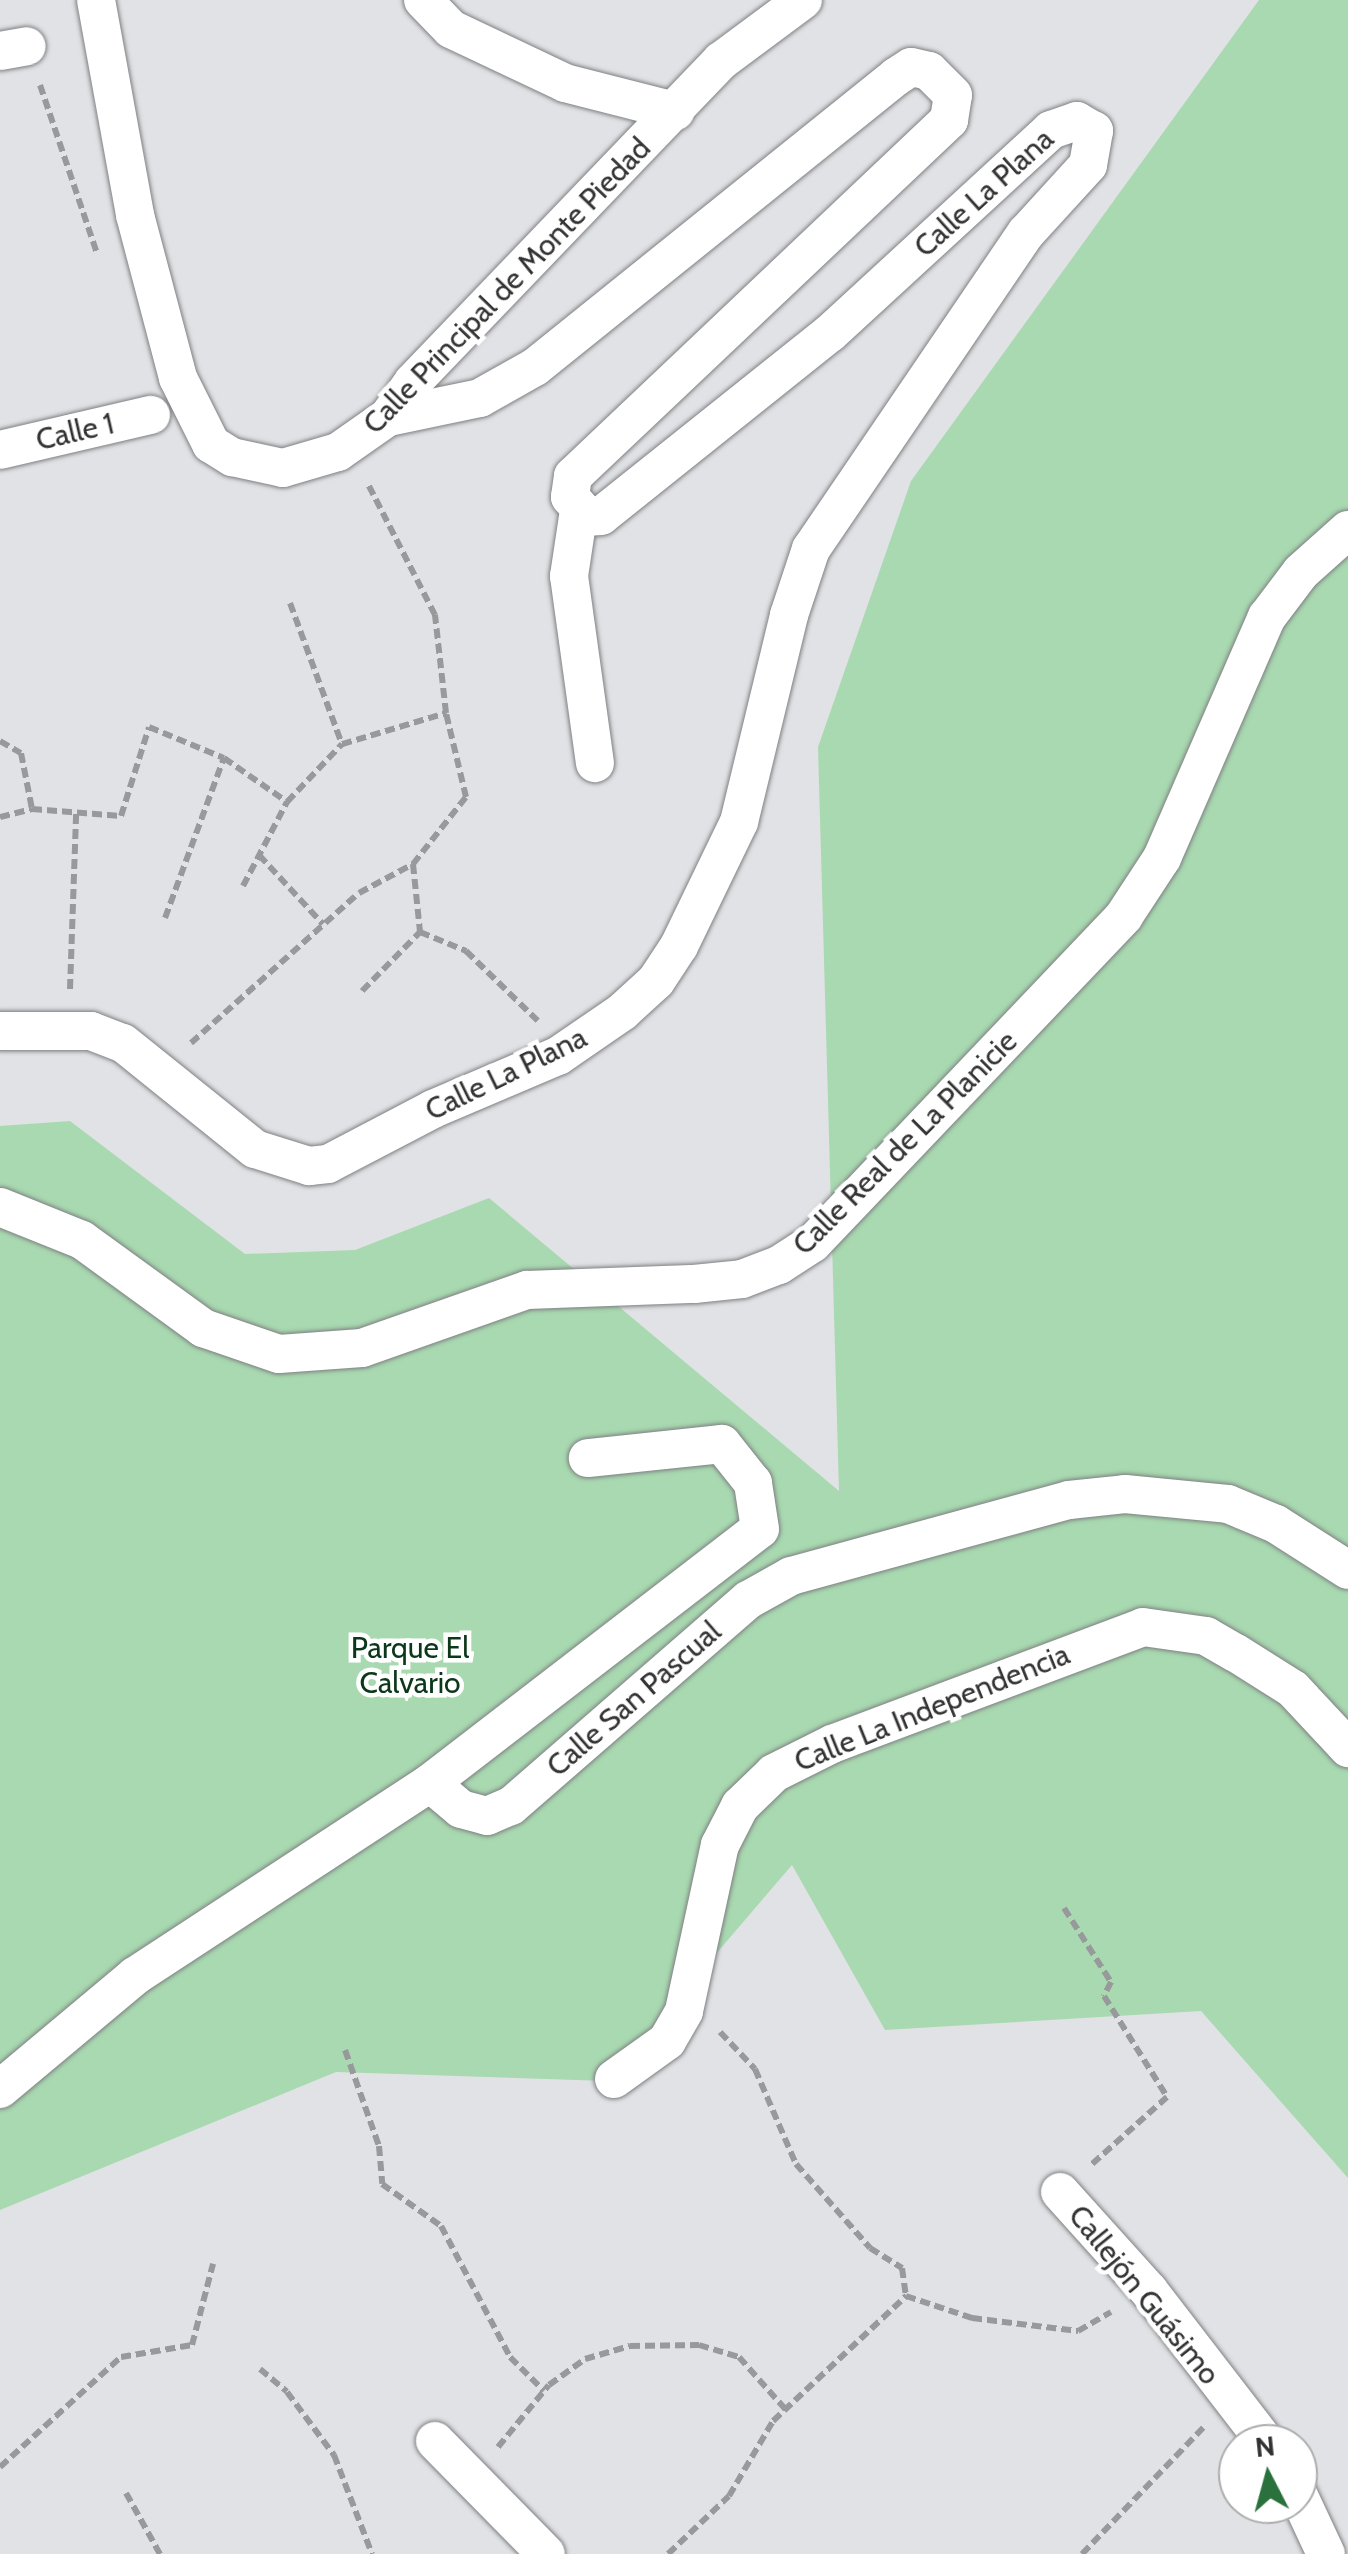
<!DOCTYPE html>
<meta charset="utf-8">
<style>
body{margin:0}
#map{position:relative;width:1348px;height:2554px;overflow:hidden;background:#e1e2e5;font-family:Cabin,sans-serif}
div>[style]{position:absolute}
.green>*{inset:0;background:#a9d9b0}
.path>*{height:6px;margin-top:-3px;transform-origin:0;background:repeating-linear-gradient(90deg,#98999b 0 10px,transparent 0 15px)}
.roads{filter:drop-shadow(0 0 2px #7f8083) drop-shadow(0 0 2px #7f8083)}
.street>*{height:38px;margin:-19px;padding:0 19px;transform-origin:19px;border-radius:19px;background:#fff}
span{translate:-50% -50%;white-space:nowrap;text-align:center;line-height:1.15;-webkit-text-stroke:9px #fff;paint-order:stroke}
.street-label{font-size:30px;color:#323233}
.park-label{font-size:30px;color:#0b3819}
.north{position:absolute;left:1218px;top:2424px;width:100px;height:100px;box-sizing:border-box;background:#fff;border:2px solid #adadad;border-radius:50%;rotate:354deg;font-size:28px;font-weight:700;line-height:40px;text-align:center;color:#323233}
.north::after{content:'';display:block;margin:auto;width:35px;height:45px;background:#2b713d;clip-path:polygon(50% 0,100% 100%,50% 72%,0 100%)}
</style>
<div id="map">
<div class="green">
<i style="clip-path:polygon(1259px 0,1348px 0,1348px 2178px,1201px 2011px,885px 2030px,792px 1865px,607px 2081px,336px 2072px,0 2210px,0 1126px,70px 1121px,245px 1254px,355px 1250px,489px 1198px,839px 1491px,818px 747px,911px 481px)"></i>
</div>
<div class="path">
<i style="left:40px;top:85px;width:177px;rotate:71.3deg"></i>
<i style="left:290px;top:603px;width:150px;rotate:69.8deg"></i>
<i style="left:0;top:741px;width:24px;rotate:30deg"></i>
<i style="left:21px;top:753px;width:57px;rotate:78.9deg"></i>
<i style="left:0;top:817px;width:33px;rotate:-14deg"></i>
<i style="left:32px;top:809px;width:89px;rotate:4.5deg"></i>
<i style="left:121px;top:816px;width:93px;rotate:-72.5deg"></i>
<i style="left:149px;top:727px;width:81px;rotate:22.5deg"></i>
<i style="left:224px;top:758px;width:77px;rotate:34.9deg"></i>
<i style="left:259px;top:855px;width:94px;rotate:47.2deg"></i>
<i style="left:413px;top:864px;width:68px;rotate:84.1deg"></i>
<i style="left:420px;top:932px;width:50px;rotate:22.4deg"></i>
<i style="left:466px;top:951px;width:100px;rotate:44.2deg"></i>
<i style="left:243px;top:886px;width:95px;rotate:-62.4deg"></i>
<i style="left:287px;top:802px;width:80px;rotate:-46.5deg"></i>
<i style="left:342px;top:744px;width:109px;rotate:-16.6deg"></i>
<i style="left:165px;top:918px;width:171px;rotate:-69.8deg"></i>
<i style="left:70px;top:989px;width:176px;rotate:-88deg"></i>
<i style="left:362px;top:991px;width:83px;rotate:-45.5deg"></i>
<i style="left:191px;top:1043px;width:225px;rotate:-41.8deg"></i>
<i style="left:359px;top:893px;width:61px;rotate:-28.2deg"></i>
<i style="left:413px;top:864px;width:85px;rotate:-51.7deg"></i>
<i style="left:466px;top:797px;width:86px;rotate:-103.4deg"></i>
<i style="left:446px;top:713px;width:99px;rotate:-96.4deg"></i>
<i style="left:435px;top:615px;width:149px;rotate:-117.1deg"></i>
<i style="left:1064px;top:1908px;width:88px;rotate:57.6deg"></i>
<i style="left:1111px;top:1982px;width:16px;rotate:117deg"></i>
<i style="left:1104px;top:1996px;width:119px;rotate:58deg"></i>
<i style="left:1167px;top:2097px;width:102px;rotate:138.2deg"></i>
<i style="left:720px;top:2032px;width:51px;rotate:46.6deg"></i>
<i style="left:755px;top:2069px;width:103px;rotate:66.7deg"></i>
<i style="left:796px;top:2164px;width:112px;rotate:48.6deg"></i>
<i style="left:870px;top:2248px;width:38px;rotate:32deg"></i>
<i style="left:902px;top:2268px;width:28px;rotate:82deg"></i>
<i style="left:345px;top:2050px;width:102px;rotate:70.5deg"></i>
<i style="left:379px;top:2146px;width:38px;rotate:85deg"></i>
<i style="left:382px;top:2184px;width:72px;rotate:35.4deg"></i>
<i style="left:441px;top:2226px;width:148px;rotate:62.2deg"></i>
<i style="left:510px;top:2357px;width:48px;rotate:45deg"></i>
<i style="left:906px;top:2296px;width:70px;rotate:18.4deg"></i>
<i style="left:972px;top:2318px;width:107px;rotate:7deg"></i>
<i style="left:1078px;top:2331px;width:38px;rotate:-30deg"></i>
<i style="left:260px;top:2369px;width:35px;rotate:40deg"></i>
<i style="left:287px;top:2392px;width:79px;rotate:53.3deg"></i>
<i style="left:334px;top:2455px;width:106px;rotate:69deg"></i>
<i style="left:498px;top:2447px;width:80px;rotate:-50.6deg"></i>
<i style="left:549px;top:2385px;width:44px;rotate:-35.8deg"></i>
<i style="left:585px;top:2359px;width:47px;rotate:-16.1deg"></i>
<i style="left:630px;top:2346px;width:69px;rotate:-0.8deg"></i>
<i style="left:699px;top:2345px;width:42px;rotate:16.7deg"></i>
<i style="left:739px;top:2357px;width:71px;rotate:48.4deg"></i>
<i style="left:0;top:2467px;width:164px;rotate:-42.3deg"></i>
<i style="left:121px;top:2357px;width:72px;rotate:-9.6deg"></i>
<i style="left:192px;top:2345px;width:84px;rotate:-75.5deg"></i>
<i style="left:126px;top:2493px;width:70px;rotate:60.9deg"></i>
<i style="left:668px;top:2554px;width:84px;rotate:-43.6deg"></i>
<i style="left:729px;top:2496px;width:87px;rotate:-59.6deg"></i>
<i style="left:773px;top:2421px;width:183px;rotate:-43.2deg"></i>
<i style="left:1082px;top:2554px;width:176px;rotate:-46.2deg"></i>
</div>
<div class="roads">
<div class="street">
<i style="left:96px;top:0;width:219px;rotate:79.7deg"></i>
<i style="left:135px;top:215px;width:169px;rotate:75.2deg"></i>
<i style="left:178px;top:378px;width:74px;rotate:63.4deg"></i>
<i style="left:211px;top:444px;width:25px;rotate:32deg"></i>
<i style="left:232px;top:457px;width:52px;rotate:12.2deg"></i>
<i style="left:283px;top:468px;width:57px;rotate:-16.2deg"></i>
<i style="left:338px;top:452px;width:61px;rotate:-35deg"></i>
<i style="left:388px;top:417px;width:43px;rotate:-54.5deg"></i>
<i style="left:413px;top:382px;width:445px;rotate:-46.2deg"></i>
<i style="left:721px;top:61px;width:102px;rotate:-36.6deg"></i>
<i style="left:423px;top:0;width:40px;rotate:46deg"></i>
<i style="left:451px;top:29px;width:126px;rotate:25.3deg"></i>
<i style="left:565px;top:83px;width:114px;rotate:14.3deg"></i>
<i style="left:0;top:51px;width:27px;rotate:-10deg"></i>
<i style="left:0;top:450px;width:155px;rotate:-13.1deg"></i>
<i style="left:579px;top:510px;width:67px;rotate:98.6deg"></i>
<i style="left:569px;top:576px;width:189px;rotate:82.1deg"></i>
<i style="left:0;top:1031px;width:91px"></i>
<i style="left:91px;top:1031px;width:34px;rotate:21deg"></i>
<i style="left:123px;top:1043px;width:169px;rotate:38.8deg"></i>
<i style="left:255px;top:1149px;width:57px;rotate:17.5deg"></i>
<i style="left:309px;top:1166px;width:19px;rotate:-6deg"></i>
<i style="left:328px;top:1164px;width:119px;rotate:-27.6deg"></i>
<i style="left:433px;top:1109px;width:136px;rotate:-23deg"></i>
<i style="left:558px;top:1056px;width:78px;rotate:-34.5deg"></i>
<i style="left:622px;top:1012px;width:46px;rotate:-42.4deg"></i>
<i style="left:656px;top:981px;width:42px;rotate:-56.7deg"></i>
<i style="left:679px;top:946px;width:138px;rotate:-64.2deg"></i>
<i style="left:739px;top:822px;width:213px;rotate:-76.4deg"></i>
<i style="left:789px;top:615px;width:70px;rotate:-71.6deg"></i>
<i style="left:811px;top:549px;width:382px;rotate:-55.8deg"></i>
<i style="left:1026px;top:233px;width:92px;rotate:-47.6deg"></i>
<i style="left:1088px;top:165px;width:35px;rotate:-80deg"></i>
<i style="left:1094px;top:131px;width:20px;rotate:-150deg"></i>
<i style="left:1077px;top:121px;width:28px;rotate:161deg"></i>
<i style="left:1051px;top:130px;width:300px;rotate:137.4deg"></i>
<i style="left:830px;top:333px;width:293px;rotate:141.4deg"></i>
<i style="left:601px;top:516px;width:13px;rotate:176deg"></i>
<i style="left:588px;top:517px;width:27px;rotate:-132deg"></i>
<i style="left:570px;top:497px;width:21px;rotate:-82deg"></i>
<i style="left:573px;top:476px;width:518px;rotate:-43.43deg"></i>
<i style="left:949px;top:120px;width:25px;rotate:-81deg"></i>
<i style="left:953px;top:95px;width:34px;rotate:-135deg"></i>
<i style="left:929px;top:71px;width:18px;rotate:-167deg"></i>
<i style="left:911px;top:67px;width:17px;rotate:147deg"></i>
<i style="left:897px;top:76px;width:464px;rotate:141.2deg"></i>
<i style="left:535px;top:367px;width:63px;rotate:150.6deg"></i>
<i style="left:480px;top:398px;width:94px;rotate:168.3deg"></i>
<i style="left:0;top:1207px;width:88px;rotate:21.9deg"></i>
<i style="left:82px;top:1240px;width:150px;rotate:36deg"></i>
<i style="left:203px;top:1328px;width:80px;rotate:18.9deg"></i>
<i style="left:279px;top:1354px;width:83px;rotate:-4.1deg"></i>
<i style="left:362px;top:1348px;width:175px;rotate:-19.4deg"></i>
<i style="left:527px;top:1290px;width:167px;rotate:-2.1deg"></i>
<i style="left:694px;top:1284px;width:48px;rotate:-5.9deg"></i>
<i style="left:742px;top:1279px;width:40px;rotate:-21deg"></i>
<i style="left:779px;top:1265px;width:40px;rotate:-32.9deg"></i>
<i style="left:813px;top:1243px;width:451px;rotate:-46.4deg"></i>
<i style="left:1124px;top:916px;width:69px;rotate:-56.8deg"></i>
<i style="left:1162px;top:858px;width:263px;rotate:-66.5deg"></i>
<i style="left:1267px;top:617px;width:56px;rotate:-52.9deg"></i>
<i style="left:1301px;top:572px;width:63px;rotate:-41.8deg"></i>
<i style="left:430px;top:1783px;width:40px;rotate:40deg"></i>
<i style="left:461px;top:1809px;width:27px;rotate:15deg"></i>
<i style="left:487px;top:1816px;width:26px;rotate:-23deg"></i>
<i style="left:511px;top:1806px;width:314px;rotate:-41deg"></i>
<i style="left:748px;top:1600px;width:49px;rotate:-29.2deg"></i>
<i style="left:791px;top:1576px;width:288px;rotate:-15.3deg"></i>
<i style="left:1069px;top:1500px;width:56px;rotate:-6.1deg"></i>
<i style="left:1125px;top:1494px;width:103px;rotate:5.5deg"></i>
<i style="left:1228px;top:1504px;width:52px;rotate:22.6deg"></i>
<i style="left:1276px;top:1524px;width:85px;rotate:32.6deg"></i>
<i style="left:614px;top:2079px;width:65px;rotate:-35.6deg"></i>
<i style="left:667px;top:2041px;width:34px;rotate:-60deg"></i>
<i style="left:684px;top:2011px;width:170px;rotate:-77.8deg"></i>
<i style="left:720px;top:1845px;width:44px;rotate:-62.9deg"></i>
<i style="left:740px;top:1806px;width:47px;rotate:-44.1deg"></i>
<i style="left:774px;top:1773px;width:65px;rotate:-26.6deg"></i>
<i style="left:832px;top:1744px;width:332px;rotate:-20.6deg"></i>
<i style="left:1143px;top:1627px;width:64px;rotate:8.1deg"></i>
<i style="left:1206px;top:1636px;width:34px;rotate:30deg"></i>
<i style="left:1236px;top:1653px;width:67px;rotate:32.3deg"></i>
<i style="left:1293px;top:1689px;width:81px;rotate:47deg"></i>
<i style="left:0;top:2089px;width:176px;rotate:-39.9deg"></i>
<i style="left:135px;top:1976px;width:353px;rotate:-33.2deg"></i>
<i style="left:430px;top:1783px;width:416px;rotate:-37.6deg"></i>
<i style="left:760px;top:1529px;width:47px;rotate:-98.7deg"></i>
<i style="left:753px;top:1483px;width:50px;rotate:-128.5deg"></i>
<i style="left:722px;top:1444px;width:135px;rotate:174deg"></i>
<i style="left:1060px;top:2192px;width:133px;rotate:48deg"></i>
<i style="left:1149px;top:2291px;width:193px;rotate:52.4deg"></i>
<i style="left:435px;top:2441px;width:158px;rotate:45.5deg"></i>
<i style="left:1298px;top:2494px;width:66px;rotate:65deg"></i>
</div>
</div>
<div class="street-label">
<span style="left:984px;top:193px;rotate:-42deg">Calle La Plana</span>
<span style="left:507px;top:286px;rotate:-46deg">Calle Principal de Monte Piedad</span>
<span style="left:75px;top:432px;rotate:-13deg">Calle 1</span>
<span style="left:506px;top:1074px;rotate:-26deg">Calle La Plana</span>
<span style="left:905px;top:1143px;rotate:-45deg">Calle Real de La Planicie</span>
<span style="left:634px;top:1699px;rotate:-41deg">Calle San Pascual</span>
<span style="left:932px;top:1708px;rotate:-22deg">Calle La Independencia</span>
<span style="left:1144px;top:2295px;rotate:51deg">Callejón Guásimo</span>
</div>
<div class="park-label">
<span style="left:410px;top:1665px">Parque El<br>Calvario</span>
</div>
<div class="north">N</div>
</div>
